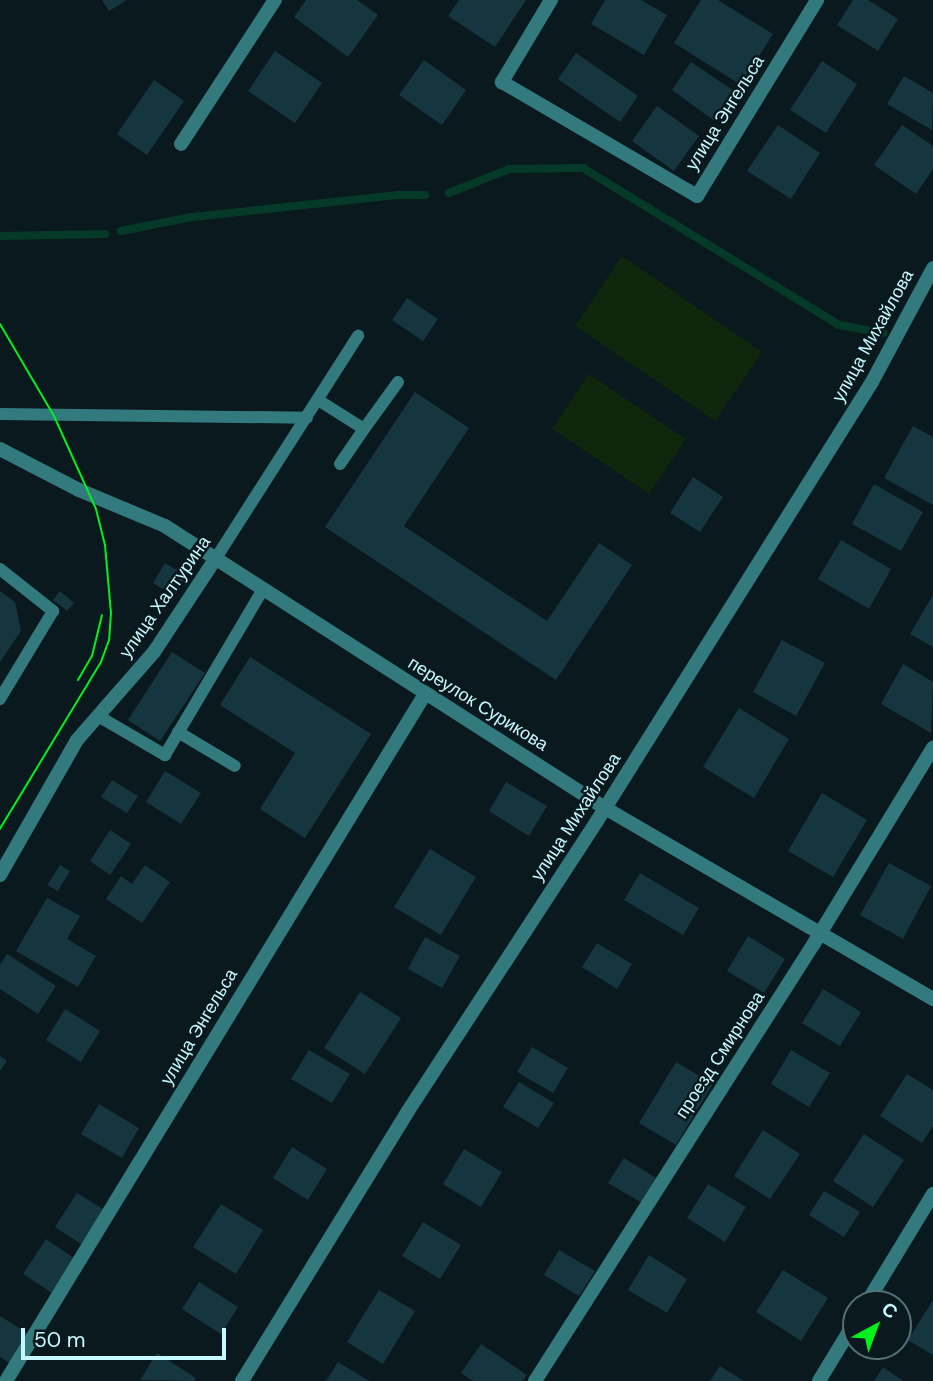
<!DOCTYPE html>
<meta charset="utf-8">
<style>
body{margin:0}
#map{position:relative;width:933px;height:1381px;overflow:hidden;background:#0a191d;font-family:"DM Sans",sans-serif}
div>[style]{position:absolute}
.green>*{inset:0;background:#0e270d}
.stream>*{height:8px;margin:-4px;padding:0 4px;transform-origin:4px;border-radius:4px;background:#063a28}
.building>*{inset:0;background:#16363f}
.service>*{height:12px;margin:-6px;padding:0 6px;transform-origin:6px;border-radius:6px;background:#337a7e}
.pedestrian>*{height:14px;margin:-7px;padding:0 7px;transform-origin:7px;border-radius:7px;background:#337a7e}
.minor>*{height:14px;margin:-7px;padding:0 7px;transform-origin:7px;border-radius:7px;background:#337a7e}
.tram>*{height:2px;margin:-1px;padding:0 1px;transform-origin:1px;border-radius:1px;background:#00f11c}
span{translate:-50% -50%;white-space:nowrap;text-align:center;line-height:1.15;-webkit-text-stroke:5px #0a191d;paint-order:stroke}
.street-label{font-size:18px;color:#c6f8ff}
.north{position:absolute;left:842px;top:1290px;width:70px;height:70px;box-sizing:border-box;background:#0a191d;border:2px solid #557277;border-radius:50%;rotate:41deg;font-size:19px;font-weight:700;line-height:28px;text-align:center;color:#c6f8ff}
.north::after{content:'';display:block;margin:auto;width:24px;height:32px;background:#00f11c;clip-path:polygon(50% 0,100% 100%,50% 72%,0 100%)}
.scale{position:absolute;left:21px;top:1328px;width:205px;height:32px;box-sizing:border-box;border:4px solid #c6f8ff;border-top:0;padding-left:9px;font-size:21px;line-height:24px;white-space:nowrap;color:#c6f8ff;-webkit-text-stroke:5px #0a191d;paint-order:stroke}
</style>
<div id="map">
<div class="green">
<i style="clip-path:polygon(622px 256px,762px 352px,715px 421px,575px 326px)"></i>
<i style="clip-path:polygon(589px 374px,686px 439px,649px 494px,552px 429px)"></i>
</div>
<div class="stream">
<i style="left:449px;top:193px;width:65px;rotate:-21.8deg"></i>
<i style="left:509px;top:169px;width:74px;rotate:-0.8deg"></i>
<i style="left:583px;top:168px;width:300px;rotate:31.5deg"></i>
<i style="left:839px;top:325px;width:45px;rotate:10.3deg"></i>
<i style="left:121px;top:231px;width:72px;rotate:-11.2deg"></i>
<i style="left:192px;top:217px;width:206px;rotate:-6.1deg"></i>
<i style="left:397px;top:195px;width:28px"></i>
<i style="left:0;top:236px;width:105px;rotate:-1.1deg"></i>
</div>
<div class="building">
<i style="clip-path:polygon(102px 0,127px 0,109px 11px)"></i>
<i style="clip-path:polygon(306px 0,357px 0,378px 15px,348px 57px,294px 17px)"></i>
<i style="clip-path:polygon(459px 0,526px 0,495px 47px,448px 16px)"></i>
<i style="clip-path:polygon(605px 0,641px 0,667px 15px,644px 55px,591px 24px)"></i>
<i style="clip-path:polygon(701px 0,718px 0,773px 34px,741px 85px,674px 43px)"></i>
<i style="clip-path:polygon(853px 0,868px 0,898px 19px,878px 51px,837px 25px)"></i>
<i style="clip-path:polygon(275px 51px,322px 83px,295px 123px,248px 91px)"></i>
<i style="clip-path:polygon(576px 53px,638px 96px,620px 122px,558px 79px)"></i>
<i style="clip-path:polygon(424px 60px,466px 90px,442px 125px,399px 95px)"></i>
<i style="clip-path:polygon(822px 61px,857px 84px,826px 133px,790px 110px)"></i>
<i style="clip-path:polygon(691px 62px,737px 93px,716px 122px,672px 90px)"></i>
<i style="clip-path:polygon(904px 76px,933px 93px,932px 130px,887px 104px)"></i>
<i style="clip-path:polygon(154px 80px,184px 101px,147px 155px,117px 134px)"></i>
<i style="clip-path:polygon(657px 106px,699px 136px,674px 171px,632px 141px)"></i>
<i style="clip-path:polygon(778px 125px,820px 153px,791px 199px,747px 171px)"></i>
<i style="clip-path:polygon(902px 125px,933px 146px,933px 169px,916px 194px,874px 165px)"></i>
<i style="clip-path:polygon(407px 298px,438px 319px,423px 341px,392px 320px)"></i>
<i style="clip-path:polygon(415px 392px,469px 428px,404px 526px,547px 621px,599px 543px,632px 565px,556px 680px,325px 527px)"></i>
<i style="clip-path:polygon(913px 426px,933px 437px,933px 505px,884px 478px)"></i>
<i style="clip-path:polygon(693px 477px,723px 497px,700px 532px,670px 513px)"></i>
<i style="clip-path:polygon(874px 484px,923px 512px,901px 551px,852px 524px)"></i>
<i style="clip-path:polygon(841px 540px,891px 569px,869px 609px,818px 579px)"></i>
<i style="clip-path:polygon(165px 563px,186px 576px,174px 596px,153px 583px)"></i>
<i style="clip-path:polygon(0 591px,15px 602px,21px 631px,0 662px)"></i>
<i style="clip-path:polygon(60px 591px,74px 603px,67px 611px,53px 600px)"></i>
<i style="clip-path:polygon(933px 595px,933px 647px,910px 634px)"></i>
<i style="clip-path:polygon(782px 640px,825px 663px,796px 716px,753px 692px)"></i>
<i style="clip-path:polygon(172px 652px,205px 673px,160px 741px,128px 720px)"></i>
<i style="clip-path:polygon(250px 657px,371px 734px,305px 838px,260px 809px,295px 753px,220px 705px)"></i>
<i style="clip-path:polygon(903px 664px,933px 682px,931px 733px,881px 704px)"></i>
<i style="clip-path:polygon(739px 708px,789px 739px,754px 798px,703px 767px)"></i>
<i style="clip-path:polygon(165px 771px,201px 793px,181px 824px,146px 802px)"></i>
<i style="clip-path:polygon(112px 780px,138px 796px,127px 813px,101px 797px)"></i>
<i style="clip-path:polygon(506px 782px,547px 806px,529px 836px,489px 811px)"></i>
<i style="clip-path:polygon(822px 793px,867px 820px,833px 877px,788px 851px)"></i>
<i style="clip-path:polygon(110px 830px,131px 844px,110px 875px,90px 861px)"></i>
<i style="clip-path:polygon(430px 849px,476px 877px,441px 935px,394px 907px)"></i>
<i style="clip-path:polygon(889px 863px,931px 886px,903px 939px,860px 915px)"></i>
<i style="clip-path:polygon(60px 865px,70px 871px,58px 891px,47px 885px)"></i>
<i style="clip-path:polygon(145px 865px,170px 882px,142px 923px,106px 899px,121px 876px,132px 884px)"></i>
<i style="clip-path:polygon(640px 873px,699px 908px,683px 935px,624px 900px)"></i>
<i style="clip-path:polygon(47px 898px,80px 916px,67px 939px,96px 956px,78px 987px,16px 951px)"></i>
<i style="clip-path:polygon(748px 936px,785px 959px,764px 993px,727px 971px)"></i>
<i style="clip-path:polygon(425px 937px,460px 956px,442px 988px,408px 969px)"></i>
<i style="clip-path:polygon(597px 943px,632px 964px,617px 989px,582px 967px)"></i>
<i style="clip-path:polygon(7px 954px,56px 986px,38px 1014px,0 989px,0 965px)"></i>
<i style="clip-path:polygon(823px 989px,861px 1012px,840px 1046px,802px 1023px)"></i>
<i style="clip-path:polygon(360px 992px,401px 1018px,365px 1074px,324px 1048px)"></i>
<i style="clip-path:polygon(65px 1009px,100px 1031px,81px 1062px,46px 1040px)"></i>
<i style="clip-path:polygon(532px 1047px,568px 1068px,553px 1093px,517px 1072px)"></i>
<i style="clip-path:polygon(309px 1050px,350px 1074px,332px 1103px,291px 1079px)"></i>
<i style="clip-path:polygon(791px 1050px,830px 1073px,809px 1107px,771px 1084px)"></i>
<i style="clip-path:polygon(0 1056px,7px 1061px,0 1071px)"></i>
<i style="clip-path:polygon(676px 1062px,713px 1084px,676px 1145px,639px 1123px)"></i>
<i style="clip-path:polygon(907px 1074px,933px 1090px,933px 1126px,922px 1143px,880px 1116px)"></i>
<i style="clip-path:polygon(519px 1082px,554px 1103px,538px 1128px,503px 1107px)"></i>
<i style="clip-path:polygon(99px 1104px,139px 1128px,122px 1158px,81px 1134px)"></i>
<i style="clip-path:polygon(763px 1130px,800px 1154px,770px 1199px,734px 1176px)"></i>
<i style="clip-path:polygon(864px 1134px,904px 1160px,873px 1207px,833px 1181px)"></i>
<i style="clip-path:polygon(292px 1147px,327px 1169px,308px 1200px,273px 1178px)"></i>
<i style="clip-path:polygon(464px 1149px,502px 1172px,481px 1207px,443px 1184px)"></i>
<i style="clip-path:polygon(624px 1158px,659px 1180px,644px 1204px,608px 1183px)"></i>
<i style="clip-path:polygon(708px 1184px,746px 1207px,725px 1242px,687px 1218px)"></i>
<i style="clip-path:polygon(824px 1191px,860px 1212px,844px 1237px,809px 1215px)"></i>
<i style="clip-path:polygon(77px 1193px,106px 1211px,84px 1246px,55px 1227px)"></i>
<i style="clip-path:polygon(221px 1204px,263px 1230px,236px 1274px,193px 1247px)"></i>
<i style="clip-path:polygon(423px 1222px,461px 1245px,440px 1279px,402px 1256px)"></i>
<i style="clip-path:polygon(46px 1239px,74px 1258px,52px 1293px,23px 1274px)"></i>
<i style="clip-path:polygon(559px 1250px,595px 1271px,579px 1296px,544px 1275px)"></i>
<i style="clip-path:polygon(649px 1255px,687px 1279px,667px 1313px,628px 1290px)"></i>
<i style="clip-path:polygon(783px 1270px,828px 1298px,801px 1341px,756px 1312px)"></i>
<i style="clip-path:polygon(199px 1282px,238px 1307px,221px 1334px,182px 1309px)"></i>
<i style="clip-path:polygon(379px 1290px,415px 1311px,383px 1364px,347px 1342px)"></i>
<i style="clip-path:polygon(933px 1300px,933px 1355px,908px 1340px)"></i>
<i style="clip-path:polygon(0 1316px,29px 1334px,11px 1364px,0 1357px)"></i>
<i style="clip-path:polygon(481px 1344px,527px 1375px,523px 1381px,473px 1381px,461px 1373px)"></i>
<i style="clip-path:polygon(157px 1353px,196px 1378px,194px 1381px,140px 1380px)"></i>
<i style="clip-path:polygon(338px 1362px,369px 1381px,326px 1381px)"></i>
<i style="clip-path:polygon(720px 1366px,744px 1381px,710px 1381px)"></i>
<i style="clip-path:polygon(883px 1367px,903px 1381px,874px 1381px)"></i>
</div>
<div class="service">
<i style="left:318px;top:400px;width:54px;rotate:32.2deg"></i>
<i style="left:364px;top:429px;width:58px;rotate:-54.1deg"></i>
<i style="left:0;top:414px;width:307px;rotate:0.7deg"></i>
<i style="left:340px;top:464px;width:42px;rotate:-55.6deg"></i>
<i style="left:216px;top:558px;width:264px;rotate:-57.4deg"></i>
<i style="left:0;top:569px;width:68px;rotate:38.4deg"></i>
<i style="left:53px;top:611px;width:103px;rotate:121.1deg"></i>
<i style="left:98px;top:716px;width:78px;rotate:30.2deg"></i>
<i style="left:165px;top:755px;width:193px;rotate:-59.4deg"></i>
<i style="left:178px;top:732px;width:66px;rotate:30.8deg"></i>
</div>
<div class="pedestrian">
<i style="left:77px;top:740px;width:117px;rotate:-48.8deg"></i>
<i style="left:154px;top:652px;width:113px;rotate:-56.6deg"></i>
</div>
<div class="minor">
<i style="left:551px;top:0;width:96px;rotate:120.9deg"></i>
<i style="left:502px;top:82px;width:226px;rotate:30.3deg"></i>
<i style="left:697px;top:196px;width:230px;rotate:-58.5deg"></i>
<i style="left:181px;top:144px;width:172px;rotate:-56.9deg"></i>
<i style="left:0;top:449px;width:89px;rotate:27.4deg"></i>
<i style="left:79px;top:490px;width:93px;rotate:22.7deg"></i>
<i style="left:165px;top:526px;width:523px;rotate:32.66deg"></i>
<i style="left:605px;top:808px;width:380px;rotate:30.2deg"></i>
<i style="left:0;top:875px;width:155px;rotate:-60.3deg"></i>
<i style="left:866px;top:1304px;width:129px;rotate:-58.7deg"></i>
<i style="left:6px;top:1381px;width:805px;rotate:-58.62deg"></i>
<i style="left:242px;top:1381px;width:317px;rotate:-58.4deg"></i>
<i style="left:408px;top:1111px;width:346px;rotate:-56.9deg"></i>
<i style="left:597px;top:821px;width:518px;rotate:-57.94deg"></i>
<i style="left:872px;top:382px;width:129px;rotate:-61.8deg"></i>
<i style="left:535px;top:1381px;width:517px;rotate:-57.48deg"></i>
<i style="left:813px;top:945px;width:231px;rotate:-58.7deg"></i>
<i style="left:819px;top:1381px;width:71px;rotate:-58.8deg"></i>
</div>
<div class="tram">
<i style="left:0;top:324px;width:107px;rotate:59.6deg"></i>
<i style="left:54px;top:416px;width:102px;rotate:65.7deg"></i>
<i style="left:96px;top:509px;width:37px;rotate:76deg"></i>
<i style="left:105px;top:545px;width:68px;rotate:85deg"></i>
<i style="left:111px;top:613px;width:27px;rotate:94deg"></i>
<i style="left:109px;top:640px;width:23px;rotate:110deg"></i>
<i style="left:101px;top:662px;width:195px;rotate:121.2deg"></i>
<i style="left:78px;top:680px;width:28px;rotate:-60deg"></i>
<i style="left:92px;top:656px;width:42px;rotate:-76.3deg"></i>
</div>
<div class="street-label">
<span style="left:725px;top:113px;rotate:-58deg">улица Энгельса</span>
<span style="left:873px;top:336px;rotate:-61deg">улица Михайлова</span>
<span style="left:165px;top:597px;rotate:-55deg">улица Халтурина</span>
<span style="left:478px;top:704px;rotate:32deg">переулок Сурикова</span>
<span style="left:576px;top:817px;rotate:-57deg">улица Михайлова</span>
<span style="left:199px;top:1027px;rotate:-59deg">улица Энгельса</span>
<span style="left:720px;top:1055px;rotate:-57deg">проезд Смирнова</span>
</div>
<div class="north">С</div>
<div class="scale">50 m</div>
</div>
